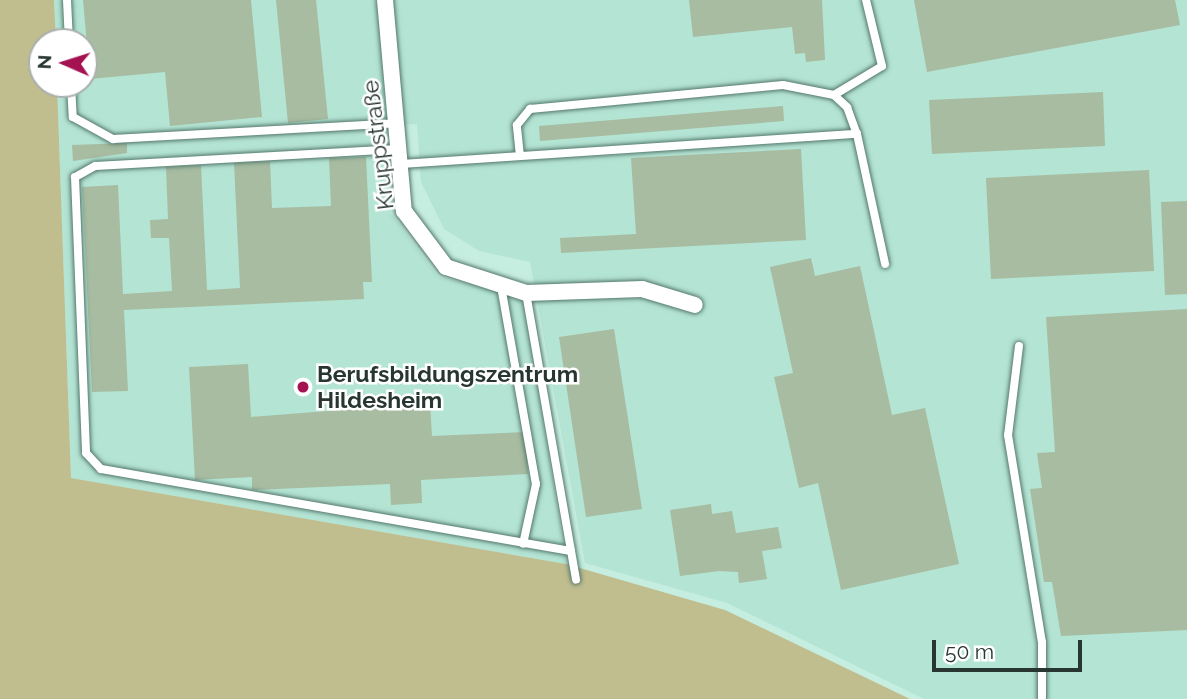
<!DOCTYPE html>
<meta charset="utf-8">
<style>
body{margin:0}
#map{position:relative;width:1187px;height:699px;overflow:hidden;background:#c6eee0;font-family:Raleway,sans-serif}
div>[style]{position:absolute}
.built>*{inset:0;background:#b4e4d4}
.green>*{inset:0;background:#c0bd8e}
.building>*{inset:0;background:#a7bca1}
.roads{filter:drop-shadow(0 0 2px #54786c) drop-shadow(0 0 2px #54786c)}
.service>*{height:8px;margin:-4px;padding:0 4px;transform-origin:4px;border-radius:4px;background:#fff}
.minor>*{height:16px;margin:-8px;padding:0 8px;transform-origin:8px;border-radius:8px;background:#fff}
.dots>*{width:19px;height:19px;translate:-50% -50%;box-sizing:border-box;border:4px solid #fff;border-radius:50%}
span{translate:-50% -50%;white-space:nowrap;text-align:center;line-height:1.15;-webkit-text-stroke:5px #fff;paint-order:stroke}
.street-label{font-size:23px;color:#273631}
.poi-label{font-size:23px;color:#273631;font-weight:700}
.left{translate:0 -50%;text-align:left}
.north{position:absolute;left:28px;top:28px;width:70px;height:70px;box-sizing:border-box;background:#fff;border:2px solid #a9afad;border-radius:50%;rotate:273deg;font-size:19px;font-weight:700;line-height:28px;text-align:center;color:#273631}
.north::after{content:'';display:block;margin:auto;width:24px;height:32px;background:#a51251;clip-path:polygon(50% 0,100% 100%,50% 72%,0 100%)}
.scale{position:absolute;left:932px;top:640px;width:150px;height:32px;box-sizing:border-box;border:4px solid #273631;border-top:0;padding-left:9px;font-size:21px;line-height:24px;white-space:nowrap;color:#273631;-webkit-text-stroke:5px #fff;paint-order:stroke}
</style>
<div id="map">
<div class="built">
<i style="clip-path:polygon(54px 0,1187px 0,1187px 699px,924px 699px,727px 603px,585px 563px,530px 262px,479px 251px,444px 229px,421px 182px,417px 124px,386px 126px,391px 213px,438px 277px,524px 296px,566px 564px,71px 478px,57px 84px,84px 84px,84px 42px,56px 42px)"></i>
</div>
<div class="green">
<i style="clip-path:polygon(0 0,54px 0,56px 42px,42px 42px,42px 84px,57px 84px,71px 478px,566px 564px,725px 610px,910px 699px,0 699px)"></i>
</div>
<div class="building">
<i style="clip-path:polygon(83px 0,251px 0,262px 117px,170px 126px,165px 72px,90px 79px)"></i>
<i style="clip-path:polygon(276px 0,316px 0,328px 119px,288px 123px)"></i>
<i style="clip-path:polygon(689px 0,822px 0,825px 60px,806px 62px,805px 53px,795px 54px,792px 27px,693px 37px)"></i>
<i style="clip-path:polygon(914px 0,1175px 0,1180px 25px,927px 72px)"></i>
<i style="clip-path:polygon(1103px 92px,1105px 146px,932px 154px,929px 100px)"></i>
<i style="clip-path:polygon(783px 106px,784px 121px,540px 141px,539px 126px)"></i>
<i style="clip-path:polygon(127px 143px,127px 153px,73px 161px,72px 145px)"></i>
<i style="clip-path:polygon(801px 149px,806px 240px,561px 253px,560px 238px,636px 234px,631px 158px)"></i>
<i style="clip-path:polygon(366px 157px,372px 282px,363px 282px,364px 299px,124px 310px,128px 391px,92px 392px,82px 187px,118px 185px,123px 294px,172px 291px,169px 238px,151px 238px,150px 220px,168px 219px,166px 167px,201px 165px,207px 290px,240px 288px,234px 163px,270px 161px,272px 208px,331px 206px,329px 158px)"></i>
<i style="clip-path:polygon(1149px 170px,1154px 271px,991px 279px,986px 178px)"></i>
<i style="clip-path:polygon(1187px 201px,1187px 294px,1165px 295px,1161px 202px)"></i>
<i style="clip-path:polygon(811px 258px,815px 276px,860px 266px,892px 415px,925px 408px,959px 564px,841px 590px,818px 483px,799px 488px,774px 377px,793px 373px,770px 267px)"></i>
<i style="clip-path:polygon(1187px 309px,1187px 630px,1061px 636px,1052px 582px,1044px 582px,1030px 489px,1042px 488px,1037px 453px,1055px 452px,1046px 317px)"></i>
<i style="clip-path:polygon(614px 329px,642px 509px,586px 517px,559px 337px)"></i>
<i style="clip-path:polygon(248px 364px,251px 417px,430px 403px,432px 436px,526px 432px,528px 474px,421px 480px,422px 503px,391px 505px,390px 484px,252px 490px,252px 477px,195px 480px,189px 367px)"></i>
<i style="clip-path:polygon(711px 504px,712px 514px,732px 511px,736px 533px,778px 527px,782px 548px,762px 551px,767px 579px,739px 583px,738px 572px,719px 571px,680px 576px,670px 510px)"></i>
</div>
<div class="roads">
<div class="service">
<i style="left:67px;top:0;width:42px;rotate:87.3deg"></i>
<i style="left:71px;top:84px;width:33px;rotate:87deg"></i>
<i style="left:73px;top:117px;width:46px;rotate:28.8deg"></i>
<i style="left:113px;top:139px;width:284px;rotate:-3.2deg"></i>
<i style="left:834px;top:95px;width:56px;rotate:-31.1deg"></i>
<i style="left:882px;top:66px;width:68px;rotate:-103.6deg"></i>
<i style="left:399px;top:149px;width:304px;rotate:176.8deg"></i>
<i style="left:95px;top:166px;width:23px;rotate:151deg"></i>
<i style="left:75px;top:177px;width:276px;rotate:87.7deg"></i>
<i style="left:86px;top:453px;width:22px;rotate:47deg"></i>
<i style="left:101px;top:469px;width:477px;rotate:9.9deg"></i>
<i style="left:520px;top:156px;width:31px;rotate:-96deg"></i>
<i style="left:517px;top:125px;width:21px;rotate:-51deg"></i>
<i style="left:530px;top:109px;width:254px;rotate:-5.4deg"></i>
<i style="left:783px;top:85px;width:52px;rotate:11.1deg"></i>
<i style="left:834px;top:95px;width:18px;rotate:43deg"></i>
<i style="left:847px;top:107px;width:29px;rotate:70deg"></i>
<i style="left:401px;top:164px;width:457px;rotate:-3.8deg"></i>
<i style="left:857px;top:134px;width:133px;rotate:77.8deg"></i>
<i style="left:501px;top:286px;width:201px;rotate:80deg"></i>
<i style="left:536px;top:484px;width:61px;rotate:102.2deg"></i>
<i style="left:526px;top:293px;width:291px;rotate:80.1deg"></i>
<i style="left:1019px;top:346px;width:90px;rotate:97deg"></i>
<i style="left:1008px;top:435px;width:210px;rotate:80.7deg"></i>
<i style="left:1042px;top:642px;width:57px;rotate:90deg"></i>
</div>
<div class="minor">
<i style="left:385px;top:0;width:212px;rotate:84.9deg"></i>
<i style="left:404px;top:211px;width:70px;rotate:53.1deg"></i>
<i style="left:446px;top:267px;width:84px;rotate:18deg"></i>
<i style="left:526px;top:293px;width:116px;rotate:-2deg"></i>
<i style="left:642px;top:289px;width:55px;rotate:16.8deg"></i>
</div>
</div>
<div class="dots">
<i style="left:303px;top:387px;background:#a51251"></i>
</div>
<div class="street-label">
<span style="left:378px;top:145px;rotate:-97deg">Kruppstraße</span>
</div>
<div class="poi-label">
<span class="left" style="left:317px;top:387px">Berufsbildungszentrum<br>Hildesheim</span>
</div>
<div class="north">N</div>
<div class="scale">50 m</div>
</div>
